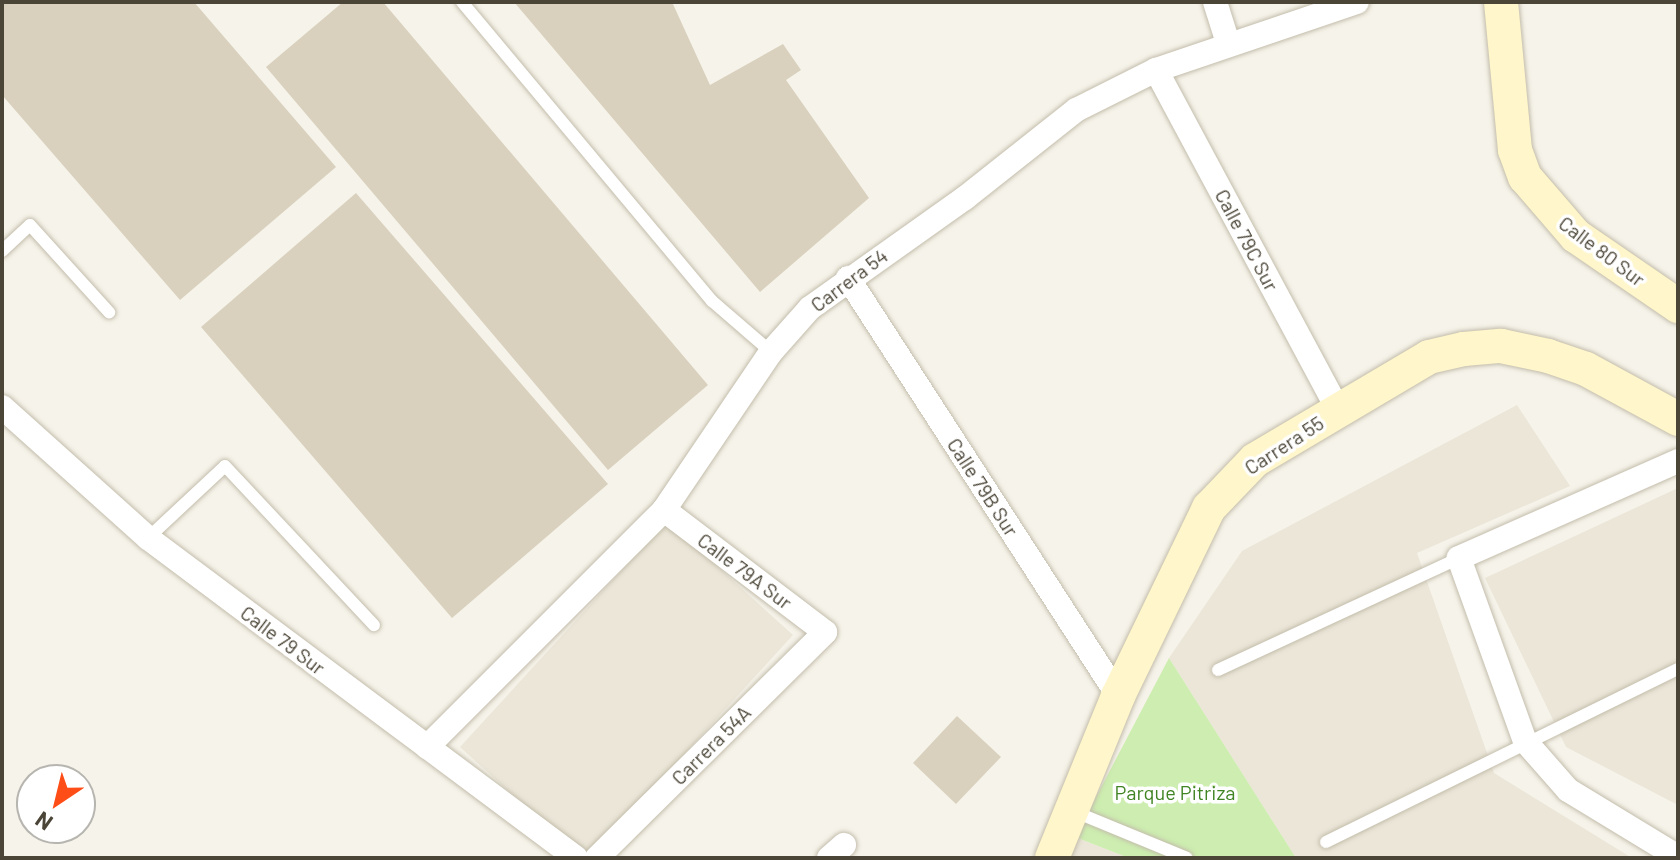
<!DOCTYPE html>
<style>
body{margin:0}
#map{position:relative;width:1680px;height:860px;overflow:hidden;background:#f6f3ea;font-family:Barlow,sans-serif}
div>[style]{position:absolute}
.residential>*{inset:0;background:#ebe6d8}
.green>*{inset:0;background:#cdeeb0}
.building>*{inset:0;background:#d9d1be}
.roads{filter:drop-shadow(0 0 2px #c3bdab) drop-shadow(0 0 2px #c3bdab)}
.lane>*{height:12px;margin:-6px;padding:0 6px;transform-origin:6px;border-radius:6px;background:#fff}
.street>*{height:24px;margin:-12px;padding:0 12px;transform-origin:12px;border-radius:12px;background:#fff}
.secondary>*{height:34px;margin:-17px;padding:0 17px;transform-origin:17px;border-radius:17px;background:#fff6cb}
span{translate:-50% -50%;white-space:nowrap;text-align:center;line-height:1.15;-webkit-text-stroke:7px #fff;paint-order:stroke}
.street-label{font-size:20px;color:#4b4537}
.park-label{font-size:20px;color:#418423}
.frame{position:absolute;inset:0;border:4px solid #4b4537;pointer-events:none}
.north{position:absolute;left:16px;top:764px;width:80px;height:80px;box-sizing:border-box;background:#fff;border:2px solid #b7b5af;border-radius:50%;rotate:215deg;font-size:22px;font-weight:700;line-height:32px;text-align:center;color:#4b4537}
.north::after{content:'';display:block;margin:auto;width:28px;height:36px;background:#ff4d18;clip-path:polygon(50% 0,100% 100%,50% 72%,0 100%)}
</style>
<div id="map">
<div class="residential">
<i style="clip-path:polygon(1517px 405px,1570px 486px,1417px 553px,1494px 773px,1632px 858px,1296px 858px,1169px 658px,1242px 551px)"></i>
<i style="clip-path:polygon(1678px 488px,1678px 805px,1566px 747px,1485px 578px)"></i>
<i style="clip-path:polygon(667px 521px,793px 635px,589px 858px,582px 858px,460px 747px)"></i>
<i style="clip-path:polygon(1075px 837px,1129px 858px,1068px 858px)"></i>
</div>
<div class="green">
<i style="clip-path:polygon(1169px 658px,1296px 858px,1129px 858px,1075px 837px)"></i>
</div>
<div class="building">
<i style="clip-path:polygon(2px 2px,194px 2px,336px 167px,180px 300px,2px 95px)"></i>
<i style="clip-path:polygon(343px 2px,383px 2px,708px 385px,608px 470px,266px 67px)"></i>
<i style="clip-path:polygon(514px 2px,672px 2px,710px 85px,783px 44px,801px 70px,786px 80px,869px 198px,760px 292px)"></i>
<i style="clip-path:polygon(356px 193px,608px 484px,452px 618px,201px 327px)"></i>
<i style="clip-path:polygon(957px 716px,1001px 757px,956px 804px,913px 763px)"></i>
</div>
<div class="roads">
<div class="lane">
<i style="left:462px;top:2px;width:390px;rotate:50.1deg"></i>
<i style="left:712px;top:301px;width:78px;rotate:40.8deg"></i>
<i style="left:2px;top:251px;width:38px;rotate:-43deg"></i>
<i style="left:30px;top:225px;width:118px;rotate:47.8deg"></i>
<i style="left:148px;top:538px;width:105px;rotate:-43.1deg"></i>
<i style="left:225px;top:466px;width:218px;rotate:46.9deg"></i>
<i style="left:1218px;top:670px;width:266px;rotate:-24.9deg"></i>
<i style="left:1073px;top:811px;width:123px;rotate:22.4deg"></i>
<i style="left:1326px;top:842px;width:392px;rotate:-26.2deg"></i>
</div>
<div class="street">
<i style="left:1215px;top:2px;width:43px;rotate:72.4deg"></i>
<i style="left:1156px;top:70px;width:386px;rotate:61.8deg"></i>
<i style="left:848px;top:278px;width:498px;rotate:57.1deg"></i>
<i style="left:2px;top:407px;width:196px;rotate:41.9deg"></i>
<i style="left:148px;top:538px;width:534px;rotate:36.78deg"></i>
<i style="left:1678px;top:461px;width:240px;rotate:156.1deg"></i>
<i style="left:1459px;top:558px;width:195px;rotate:70.2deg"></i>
<i style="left:1525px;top:741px;width:65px;rotate:48.7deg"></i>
<i style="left:1568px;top:790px;width:129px;rotate:31.3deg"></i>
<i style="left:427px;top:747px;width:335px;rotate:-45deg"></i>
<i style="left:664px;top:510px;width:191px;rotate:-55.9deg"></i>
<i style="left:771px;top:352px;width:59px;rotate:-48.4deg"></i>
<i style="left:810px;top:308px;width:190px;rotate:-35.4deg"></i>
<i style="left:965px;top:198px;width:142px;rotate:-38.4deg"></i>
<i style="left:1076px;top:110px;width:89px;rotate:-26.6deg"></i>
<i style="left:1156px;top:70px;width:212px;rotate:-18.7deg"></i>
<i style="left:597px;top:858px;width:321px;rotate:-44.7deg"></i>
<i style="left:825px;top:632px;width:202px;rotate:-142.8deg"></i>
<i style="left:829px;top:858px;width:20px;rotate:-41deg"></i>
</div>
<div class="secondary">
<i style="left:1501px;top:2px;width:149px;rotate:84.6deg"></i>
<i style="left:1515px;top:150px;width:29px;rotate:70deg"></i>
<i style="left:1525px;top:177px;width:78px;rotate:49.2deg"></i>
<i style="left:1576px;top:236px;width:124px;rotate:34.5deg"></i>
<i style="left:1052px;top:858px;width:175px;rotate:-67.8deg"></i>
<i style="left:1118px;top:696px;width:209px;rotate:-64.2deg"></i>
<i style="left:1209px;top:508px;width:66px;rotate:-46.2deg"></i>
<i style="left:1255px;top:460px;width:202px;rotate:-30.6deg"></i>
<i style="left:1429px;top:357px;width:36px;rotate:-13deg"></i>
<i style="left:1464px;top:349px;width:37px;rotate:-5deg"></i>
<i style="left:1501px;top:346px;width:48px;rotate:12deg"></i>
<i style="left:1548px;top:356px;width:40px;rotate:18.9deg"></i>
<i style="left:1586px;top:369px;width:105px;rotate:28.5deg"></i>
</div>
</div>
<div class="street-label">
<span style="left:1247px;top:240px;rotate:62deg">Calle 79C Sur</span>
<span style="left:1602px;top:251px;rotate:37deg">Calle 80 Sur</span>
<span style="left:849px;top:280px;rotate:-37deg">Carrera 54</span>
<span style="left:1284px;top:445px;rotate:-33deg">Carrera 55</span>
<span style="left:983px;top:487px;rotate:57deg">Calle 79B Sur</span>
<span style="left:745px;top:571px;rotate:37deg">Calle 79A Sur</span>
<span style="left:283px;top:640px;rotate:37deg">Calle 79 Sur</span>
<span style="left:711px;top:745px;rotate:-45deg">Carrera 54A</span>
</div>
<div class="park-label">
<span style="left:1175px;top:792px">Parque Pitriza</span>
</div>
<div class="frame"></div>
<div class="north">N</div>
</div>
